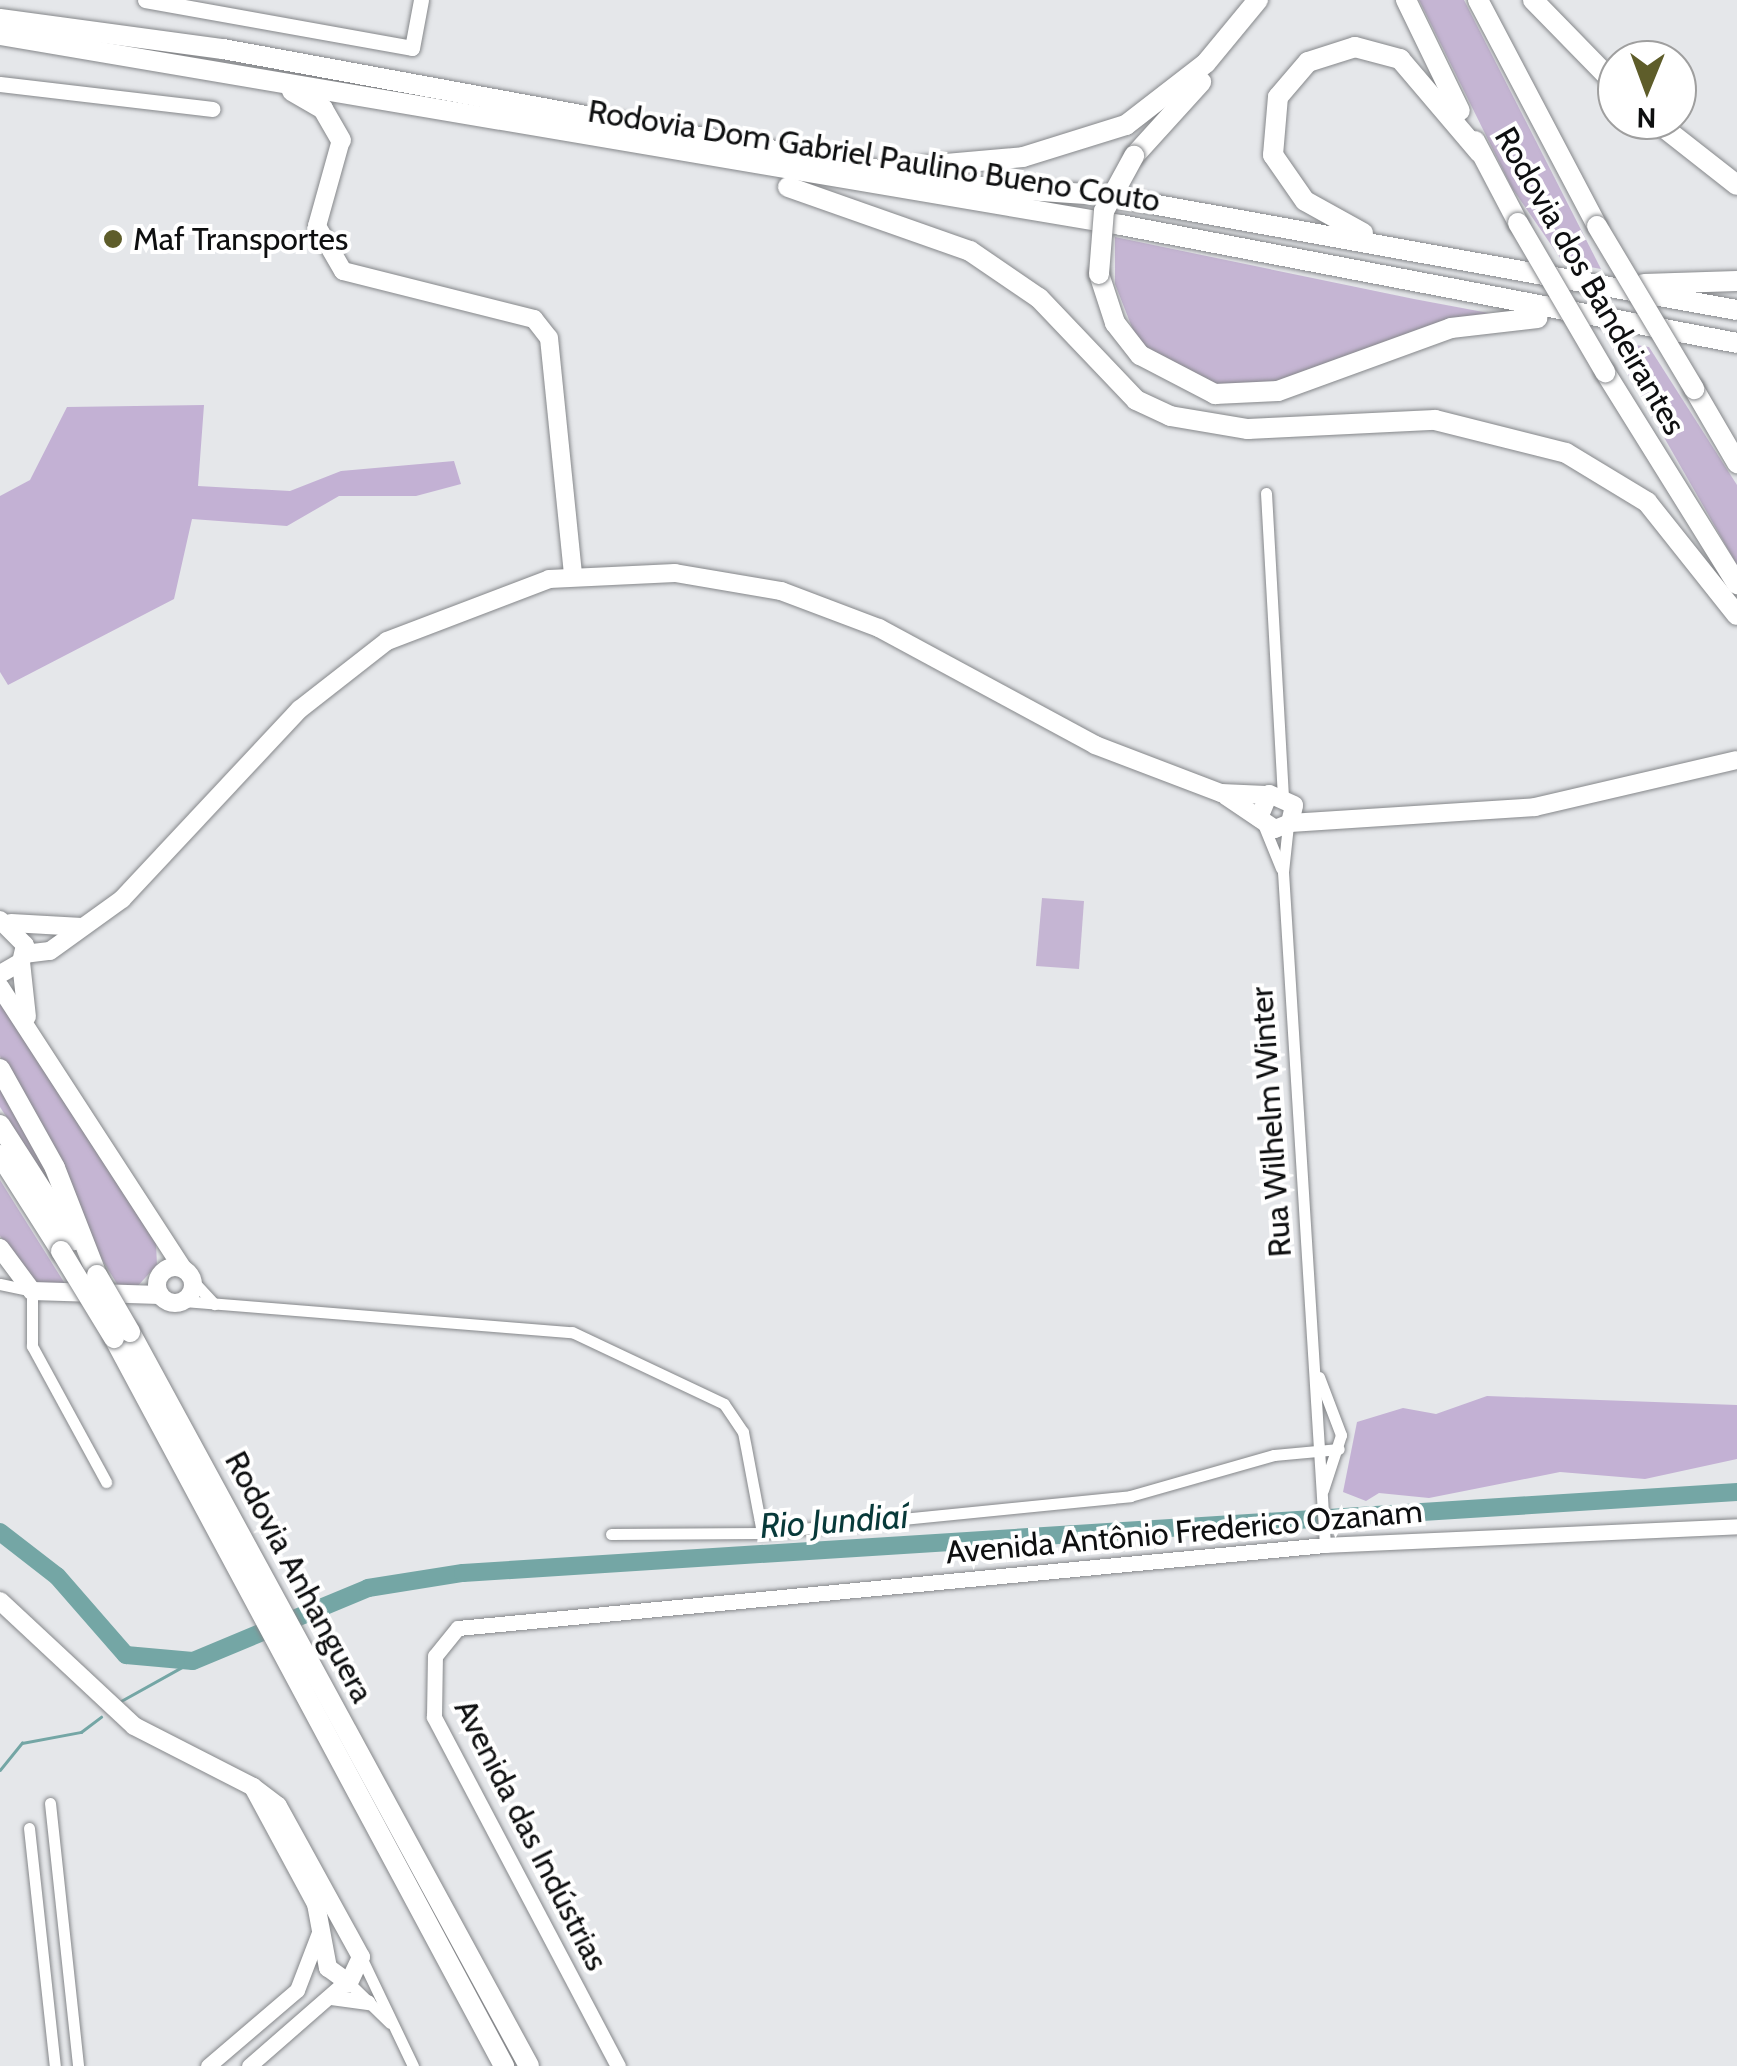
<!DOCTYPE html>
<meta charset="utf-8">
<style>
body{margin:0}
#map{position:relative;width:1737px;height:2066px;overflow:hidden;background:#e5e7ea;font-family:Cabin,sans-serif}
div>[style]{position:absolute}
.green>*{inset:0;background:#c5b5d3}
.forest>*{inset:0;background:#c3b1d4}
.stream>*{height:2.5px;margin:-1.25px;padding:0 1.25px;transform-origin:1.25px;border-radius:1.25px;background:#74a6a5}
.river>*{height:18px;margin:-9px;padding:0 9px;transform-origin:9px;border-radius:9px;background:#74a6a5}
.roads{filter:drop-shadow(0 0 2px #85878a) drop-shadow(0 0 2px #85878a)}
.street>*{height:11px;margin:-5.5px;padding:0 5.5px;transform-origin:5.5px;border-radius:5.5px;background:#fff}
.secondary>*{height:15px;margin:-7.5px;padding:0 7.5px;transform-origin:7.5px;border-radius:7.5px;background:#fff}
.primary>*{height:18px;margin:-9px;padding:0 9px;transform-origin:9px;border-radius:9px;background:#fff}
.primary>.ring{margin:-9px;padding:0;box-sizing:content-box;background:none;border:18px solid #fff;border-radius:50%}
.highway>*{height:20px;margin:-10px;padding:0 10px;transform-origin:10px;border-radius:10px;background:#fff}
.bridges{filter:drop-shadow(0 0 2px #85878a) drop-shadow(0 0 2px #85878a)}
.highway-bridge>*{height:20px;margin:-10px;padding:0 10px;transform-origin:10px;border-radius:10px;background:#fff}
.dots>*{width:28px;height:28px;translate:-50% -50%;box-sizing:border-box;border:5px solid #fff;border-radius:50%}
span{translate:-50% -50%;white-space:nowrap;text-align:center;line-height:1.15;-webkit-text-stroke:8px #fff;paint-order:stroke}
.street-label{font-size:32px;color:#0e0f10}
.poi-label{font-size:32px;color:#0e0f10}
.left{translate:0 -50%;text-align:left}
.water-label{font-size:35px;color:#073939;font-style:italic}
.north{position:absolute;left:1597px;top:40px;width:100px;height:100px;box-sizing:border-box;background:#fff;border:2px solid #9f9f9f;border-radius:50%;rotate:181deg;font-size:28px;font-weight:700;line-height:40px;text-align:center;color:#0e0f10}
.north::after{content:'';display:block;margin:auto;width:35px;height:45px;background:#5e5d2a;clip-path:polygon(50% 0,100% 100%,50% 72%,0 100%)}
</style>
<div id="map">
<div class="green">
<i style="clip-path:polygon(1419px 0,1464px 0,1601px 269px,1563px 262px,1512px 188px)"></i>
<i style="clip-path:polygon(1115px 237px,1414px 299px,1510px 317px,1234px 393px,1158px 364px,1135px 335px,1115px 284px)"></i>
<i style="clip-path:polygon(1609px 341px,1649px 347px,1737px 485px,1737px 565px)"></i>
<i style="clip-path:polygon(1042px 898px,1084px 901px,1079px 969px,1036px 966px)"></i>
<i style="clip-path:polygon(0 999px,156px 1244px,157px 1265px,134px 1290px,122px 1292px,98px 1253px,0 1056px)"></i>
<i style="clip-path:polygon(0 1082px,26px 1125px,53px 1189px,0 1107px)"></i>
<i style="clip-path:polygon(0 1180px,67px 1287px,36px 1284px,0 1236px)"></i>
</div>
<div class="forest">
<i style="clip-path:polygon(204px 405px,198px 486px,290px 491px,341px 471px,454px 461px,461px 484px,416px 496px,339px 496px,287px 526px,192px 519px,174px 599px,8px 685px,0 672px,0 496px,30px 480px,67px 407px)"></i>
<i style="clip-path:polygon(1487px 1396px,1737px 1405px,1737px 1459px,1645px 1479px,1560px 1472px,1429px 1498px,1379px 1493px,1366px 1501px,1343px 1492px,1357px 1422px,1403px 1408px,1436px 1414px)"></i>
</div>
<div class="stream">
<i style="left:121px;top:1701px;width:82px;rotate:-29.1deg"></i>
<i style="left:0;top:1770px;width:35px;rotate:-51deg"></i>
<i style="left:22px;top:1743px;width:60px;rotate:-10.6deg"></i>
<i style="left:81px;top:1732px;width:25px;rotate:-37deg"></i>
</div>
<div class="river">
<i style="left:0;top:1532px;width:72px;rotate:37.7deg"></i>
<i style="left:57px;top:1576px;width:105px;rotate:48.9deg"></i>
<i style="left:126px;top:1655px;width:67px;rotate:5.1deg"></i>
<i style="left:193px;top:1661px;width:190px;rotate:-22.6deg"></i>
<i style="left:368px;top:1588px;width:96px;rotate:-9deg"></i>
<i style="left:463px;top:1573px;width:1277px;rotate:-3.64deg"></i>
</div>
<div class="roads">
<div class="street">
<i style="left:1266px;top:493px;width:300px;rotate:86.8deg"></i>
<i style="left:1263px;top:824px;width:48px;rotate:67.8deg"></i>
<i style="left:1288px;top:825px;width:47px;rotate:96.1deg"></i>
<i style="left:1283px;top:872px;width:674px;rotate:86.43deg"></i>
<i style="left:192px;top:1280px;width:33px;rotate:47deg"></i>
<i style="left:0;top:1284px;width:33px;rotate:12deg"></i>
<i style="left:32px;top:1291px;width:55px;rotate:90deg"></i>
<i style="left:32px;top:1346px;width:155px;rotate:61.4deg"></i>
<i style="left:183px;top:1301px;width:390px;rotate:4.6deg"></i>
<i style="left:572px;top:1332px;width:168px;rotate:25.3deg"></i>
<i style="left:724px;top:1404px;width:34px;rotate:56deg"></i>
<i style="left:743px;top:1432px;width:103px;rotate:79.3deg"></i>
<i style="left:1319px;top:1377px;width:62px;rotate:69.2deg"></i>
<i style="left:1341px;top:1435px;width:58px;rotate:108.1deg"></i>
<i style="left:611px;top:1534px;width:151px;rotate:-0.4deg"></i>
<i style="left:762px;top:1533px;width:370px;rotate:-5.7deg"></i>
<i style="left:1130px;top:1496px;width:150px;rotate:-15.9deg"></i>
<i style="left:1274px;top:1455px;width:65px;rotate:-5.3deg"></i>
<i style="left:50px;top:1803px;width:264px;rotate:83.9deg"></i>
<i style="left:29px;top:1828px;width:239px;rotate:83.8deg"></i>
<i style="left:361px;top:1957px;width:121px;rotate:64.5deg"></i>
<i style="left:349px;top:1983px;width:57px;rotate:44.3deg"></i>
</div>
<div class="secondary">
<i style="left:145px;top:0;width:271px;rotate:10.2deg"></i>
<i style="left:412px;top:48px;width:49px;rotate:-79.4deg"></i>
<i style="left:0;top:84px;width:214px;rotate:6.7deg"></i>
<i style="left:331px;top:1997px;width:37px;rotate:8deg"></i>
<i style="left:208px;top:2066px;width:117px;rotate:-40.5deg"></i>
<i style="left:297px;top:1990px;width:64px;rotate:-69deg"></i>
<i style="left:249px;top:2066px;width:126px;rotate:-41.1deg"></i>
<i style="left:618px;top:2066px;width:395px;rotate:-117.8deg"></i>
<i style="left:434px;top:1717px;width:61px;rotate:-89.1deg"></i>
<i style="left:435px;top:1656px;width:36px;rotate:-51deg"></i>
<i style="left:458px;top:1628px;width:871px;rotate:-5.47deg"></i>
<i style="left:1325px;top:1545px;width:412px;rotate:-2.6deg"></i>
</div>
<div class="primary">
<i style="left:341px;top:140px;width:89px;rotate:105.6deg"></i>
<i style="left:317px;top:226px;width:52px;rotate:60deg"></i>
<i style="left:343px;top:271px;width:197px;rotate:14.1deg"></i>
<i style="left:534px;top:319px;width:24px;rotate:52deg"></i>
<i style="left:549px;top:338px;width:239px;rotate:84.2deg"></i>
<i style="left:1226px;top:796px;width:59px;rotate:34deg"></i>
<i style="left:1275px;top:829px;width:16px;rotate:-22deg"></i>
<i style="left:1290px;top:823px;width:18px;rotate:-77deg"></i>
<i style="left:1294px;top:805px;width:27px;rotate:-156deg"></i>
<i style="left:1269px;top:794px;width:26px;rotate:113deg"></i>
<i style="left:1290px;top:823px;width:246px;rotate:-3.7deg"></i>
<i style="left:1535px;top:807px;width:207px;rotate:-13.1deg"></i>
<i style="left:0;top:920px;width:35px;rotate:45deg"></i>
<i style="left:25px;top:945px;width:17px;rotate:103deg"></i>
<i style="left:21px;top:962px;width:24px;rotate:150deg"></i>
<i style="left:11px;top:923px;width:71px;rotate:3.2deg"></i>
<i style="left:24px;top:954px;width:26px;rotate:-7deg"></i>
<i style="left:50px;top:951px;width:89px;rotate:-35.8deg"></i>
<i style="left:122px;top:899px;width:260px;rotate:-46.9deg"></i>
<i style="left:300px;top:709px;width:110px;rotate:-38deg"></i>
<i style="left:387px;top:641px;width:173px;rotate:-20.9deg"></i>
<i style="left:549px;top:579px;width:126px;rotate:-2.7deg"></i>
<i style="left:675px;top:573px;width:108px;rotate:9.6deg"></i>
<i style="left:781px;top:591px;width:105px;rotate:20.7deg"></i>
<i style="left:879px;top:628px;width:246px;rotate:28.4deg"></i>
<i style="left:1095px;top:745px;width:135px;rotate:20.9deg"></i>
<i style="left:1221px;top:793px;width:45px;rotate:2.5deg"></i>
<i style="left:21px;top:962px;width:55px;rotate:83.8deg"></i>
<i style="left:0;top:987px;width:336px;rotate:57deg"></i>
<i style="left:0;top:1248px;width:54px;rotate:53.3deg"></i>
<i style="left:32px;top:1291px;width:128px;rotate:1.8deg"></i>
<i class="ring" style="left:157px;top:1267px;width:18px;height:18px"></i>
<i style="left:0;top:1601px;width:183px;rotate:43deg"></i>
<i style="left:134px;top:1726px;width:134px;rotate:27.1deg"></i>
<i style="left:253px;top:1787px;width:31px;rotate:37deg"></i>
<i style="left:278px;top:1806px;width:172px;rotate:61.2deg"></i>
<i style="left:361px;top:1957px;width:29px;rotate:115deg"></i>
<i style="left:349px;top:1983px;width:26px;rotate:-144deg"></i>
<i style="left:328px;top:1968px;width:65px;rotate:-100.6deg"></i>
<i style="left:316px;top:1904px;width:133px;rotate:-118.3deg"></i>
</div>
<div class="highway">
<i style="left:1406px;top:0;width:123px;rotate:64.1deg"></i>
<i style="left:1478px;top:0;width:255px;rotate:62.2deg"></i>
<i style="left:1533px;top:0;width:120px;rotate:45.7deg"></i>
<i style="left:0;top:19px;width:225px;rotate:7.7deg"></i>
<i style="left:223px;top:49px;width:756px;rotate:10.45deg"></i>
<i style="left:966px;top:186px;width:136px;rotate:3.8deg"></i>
<i style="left:1102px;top:195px;width:645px;rotate:10.27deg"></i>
<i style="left:0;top:35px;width:1137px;rotate:9.62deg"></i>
<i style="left:1121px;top:225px;width:627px;rotate:10.84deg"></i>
<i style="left:292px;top:91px;width:36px;rotate:30deg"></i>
<i style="left:323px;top:109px;width:36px;rotate:60deg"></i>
<i style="left:1654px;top:120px;width:105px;rotate:38.1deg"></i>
<i style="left:1475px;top:141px;width:93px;rotate:62.3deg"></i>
<i style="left:1134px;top:156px;width:100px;rotate:-47.8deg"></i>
<i style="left:912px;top:167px;width:111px;rotate:-5.1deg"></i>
<i style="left:1023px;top:157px;width:108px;rotate:-17.3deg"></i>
<i style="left:1126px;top:125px;width:101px;rotate:-37.8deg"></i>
<i style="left:1206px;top:63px;width:82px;rotate:-50.5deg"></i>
<i style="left:788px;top:187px;width:193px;rotate:19.4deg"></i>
<i style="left:970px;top:251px;width:83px;rotate:34.3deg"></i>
<i style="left:1039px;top:298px;width:141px;rotate:46.4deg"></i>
<i style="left:1136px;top:400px;width:38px;rotate:25deg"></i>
<i style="left:1170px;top:416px;width:79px;rotate:9.5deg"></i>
<i style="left:1248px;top:429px;width:187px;rotate:-2.8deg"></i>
<i style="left:1435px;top:420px;width:135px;rotate:14.1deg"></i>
<i style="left:1566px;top:453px;width:95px;rotate:31.2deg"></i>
<i style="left:1647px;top:502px;width:144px;rotate:51.5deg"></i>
<i style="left:1363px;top:233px;width:66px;rotate:-151.1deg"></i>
<i style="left:1305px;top:201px;width:56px;rotate:-124.8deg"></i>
<i style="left:1273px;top:155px;width:58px;rotate:-85.1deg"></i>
<i style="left:1278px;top:97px;width:46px;rotate:-49.4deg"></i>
<i style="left:1308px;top:62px;width:49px;rotate:-17.7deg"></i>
<i style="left:1355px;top:47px;width:47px;rotate:14.9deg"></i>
<i style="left:1400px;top:59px;width:123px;rotate:49.6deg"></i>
<i style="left:1099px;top:274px;width:52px;rotate:71.9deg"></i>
<i style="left:1115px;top:323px;width:41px;rotate:52deg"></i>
<i style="left:1140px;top:355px;width:85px;rotate:27.5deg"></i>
<i style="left:1215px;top:394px;width:63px;rotate:-2.7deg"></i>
<i style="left:1278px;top:391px;width:184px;rotate:-20deg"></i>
<i style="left:1451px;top:328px;width:87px;rotate:-6.6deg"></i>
<i style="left:1644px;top:284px;width:93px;rotate:-1.8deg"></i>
<i style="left:1605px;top:372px;width:250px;rotate:58.1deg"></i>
<i style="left:1694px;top:389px;width:86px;rotate:59.8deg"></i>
<i style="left:0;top:1069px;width:113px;rotate:60.9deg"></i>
<i style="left:55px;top:1168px;width:115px;rotate:68.6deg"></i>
<i style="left:0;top:1125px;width:137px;rotate:57.2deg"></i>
<i style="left:0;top:1155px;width:114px;rotate:57.6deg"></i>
<i style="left:130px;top:1332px;width:835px;rotate:61.47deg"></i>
<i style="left:114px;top:1338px;width:826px;rotate:61.82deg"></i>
</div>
</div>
<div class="bridges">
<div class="highway-bridge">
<i style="left:1518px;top:223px;width:173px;rotate:59.7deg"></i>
<i style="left:1597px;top:226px;width:190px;rotate:59.2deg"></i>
<i style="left:1099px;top:274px;width:63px;rotate:-85.5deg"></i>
<i style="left:1104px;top:211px;width:63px;rotate:-61.4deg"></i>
<i style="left:61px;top:1251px;width:102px;rotate:58.7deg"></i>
<i style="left:97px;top:1275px;width:66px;rotate:59.9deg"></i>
</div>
</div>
<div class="dots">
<i style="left:113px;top:239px;background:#5e5d2a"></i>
</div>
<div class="street-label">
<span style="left:874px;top:156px;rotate:9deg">Rodovia Dom Gabriel Paulino Bueno Couto</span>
<span style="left:1590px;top:281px;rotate:60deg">Rodovia dos Bandeirantes</span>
<span style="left:1271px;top:1122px;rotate:-94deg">Rua Wilhelm Winter</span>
<span style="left:1184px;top:1532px;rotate:-5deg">Avenida Antônio Frederico Ozanam</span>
<span style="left:299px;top:1577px;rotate:62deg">Rodovia Anhanguera</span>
<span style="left:531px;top:1835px;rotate:63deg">Avenida das Indústrias</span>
</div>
<div class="poi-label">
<span class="left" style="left:133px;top:239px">Maf Transportes</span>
</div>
<div class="water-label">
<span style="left:834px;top:1521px;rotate:-4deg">Rio Jundiaí</span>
</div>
<div class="north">N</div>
</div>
